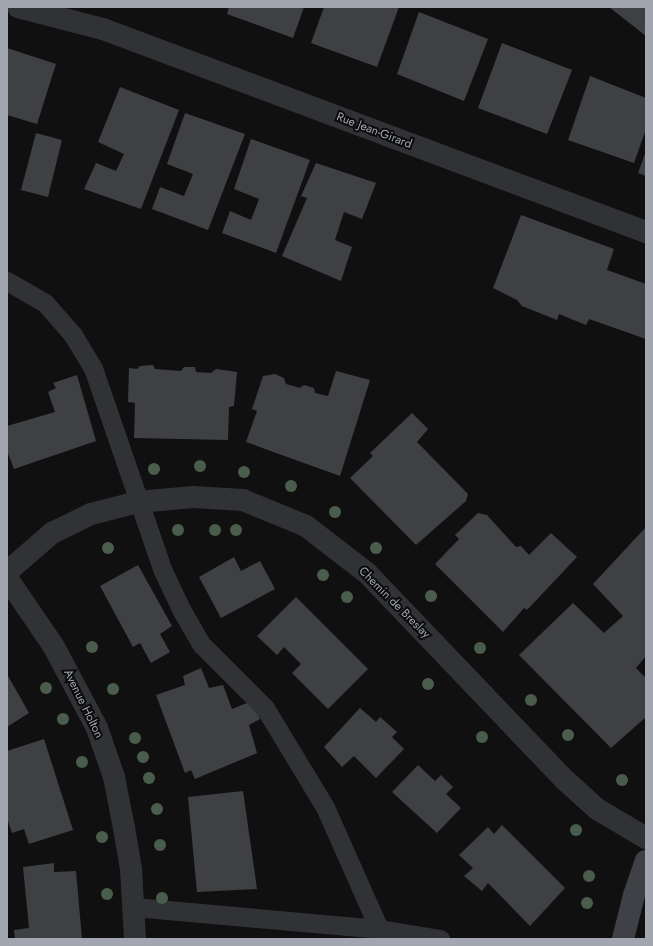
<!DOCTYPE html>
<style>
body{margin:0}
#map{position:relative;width:653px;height:946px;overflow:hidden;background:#101011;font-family:Jost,sans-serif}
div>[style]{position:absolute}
.building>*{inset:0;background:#3f4044}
.lane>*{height:19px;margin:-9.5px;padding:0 9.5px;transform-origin:9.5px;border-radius:9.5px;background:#313236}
.street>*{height:22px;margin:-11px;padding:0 11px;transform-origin:11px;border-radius:11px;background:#313236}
.secondary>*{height:22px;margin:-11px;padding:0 11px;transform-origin:11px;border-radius:11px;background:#3f4146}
.trees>*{width:12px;height:12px;margin:-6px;border-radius:50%;background:#4a5c4c}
span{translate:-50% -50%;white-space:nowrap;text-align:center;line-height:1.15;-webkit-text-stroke:4px #0b0b0c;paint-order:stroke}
.street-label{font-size:12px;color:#a2a6b1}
.frame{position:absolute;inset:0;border:8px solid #a2a6b1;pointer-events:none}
</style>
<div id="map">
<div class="building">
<i style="clip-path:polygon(229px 7px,304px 7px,293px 38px,227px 14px)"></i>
<i style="clip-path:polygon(324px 7px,399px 7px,377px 67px,311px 43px)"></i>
<i style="clip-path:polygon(609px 7px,646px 7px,646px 36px)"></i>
<i style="clip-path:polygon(419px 12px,488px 39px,464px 101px,397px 74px)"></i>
<i style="clip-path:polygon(502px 43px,572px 70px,547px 134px,478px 108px)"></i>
<i style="clip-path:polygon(7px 48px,56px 64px,37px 124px,7px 115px)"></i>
<i style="clip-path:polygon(590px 76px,646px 98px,646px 129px,634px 163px,568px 140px)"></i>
<i style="clip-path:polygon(120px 87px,179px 110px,141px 209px,84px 189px,96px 163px,116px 171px,124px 154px,98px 142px)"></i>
<i style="clip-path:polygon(185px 113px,245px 134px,208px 230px,152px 209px,160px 187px,184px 196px,193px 174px,167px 164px)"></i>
<i style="clip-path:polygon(36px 133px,62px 140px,48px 197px,21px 190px)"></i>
<i style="clip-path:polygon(251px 139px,310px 160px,276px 253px,222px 233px,230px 211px,251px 220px,259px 199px,234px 189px)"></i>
<i style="clip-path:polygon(646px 151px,646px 176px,638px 173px)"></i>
<i style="clip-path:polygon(316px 163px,376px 183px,362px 219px,344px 212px,335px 240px,352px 247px,341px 281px,282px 256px,307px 198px,301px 196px)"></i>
<i style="clip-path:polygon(521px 215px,614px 249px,607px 270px,646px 284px,646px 339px,589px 319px,586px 325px,559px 314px,557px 320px,522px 306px,517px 300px,493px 288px)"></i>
<i style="clip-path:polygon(153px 365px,155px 369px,181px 371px,184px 367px,195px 367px,196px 372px,211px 373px,216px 369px,237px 372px,234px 406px,229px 407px,228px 440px,134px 438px,135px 403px,128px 402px,129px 368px,137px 369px,140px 366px)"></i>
<i style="clip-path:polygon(336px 371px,370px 380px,340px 476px,246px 442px,257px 411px,252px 409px,263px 376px,275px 374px,284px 378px,286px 384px,300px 388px,304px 385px,314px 388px,315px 393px,328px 396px)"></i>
<i style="clip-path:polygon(77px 375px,96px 441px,14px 469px,7px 451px,7px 426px,55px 412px,48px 392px,56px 388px,53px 383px)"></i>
<i style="clip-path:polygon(412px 413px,428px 429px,417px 442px,468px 494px,466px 501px,416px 545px,350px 478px,373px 456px,370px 453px)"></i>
<i style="clip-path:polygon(478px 513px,487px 515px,516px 547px,521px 546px,529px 555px,551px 533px,577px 557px,527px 610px,524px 608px,503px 632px,435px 564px,459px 539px,455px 535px)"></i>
<i style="clip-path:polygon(646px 527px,646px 656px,636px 668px,646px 678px,646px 717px,611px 748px,519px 655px,573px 603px,604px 633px,623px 616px,593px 584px)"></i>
<i style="clip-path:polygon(234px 557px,241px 571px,260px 561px,275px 589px,221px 618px,199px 577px)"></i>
<i style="clip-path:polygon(138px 565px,172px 626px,160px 634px,170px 652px,151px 663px,140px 643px,133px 647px,100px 586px)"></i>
<i style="clip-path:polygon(296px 597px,368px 669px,328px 709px,292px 673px,301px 664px,284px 647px,277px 655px,257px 636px)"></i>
<i style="clip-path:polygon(201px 668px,209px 688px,223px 685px,232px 709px,252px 701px,260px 719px,249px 725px,257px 753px,195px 779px,191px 770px,185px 773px,156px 695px,185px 685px,183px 676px)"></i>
<i style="clip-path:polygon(8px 676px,29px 713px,7px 727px,7px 677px)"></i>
<i style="clip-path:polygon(360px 708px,376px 722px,380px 717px,397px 732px,392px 737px,404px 749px,376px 778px,354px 756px,342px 767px,324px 747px)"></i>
<i style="clip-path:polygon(44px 739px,73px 830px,29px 844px,24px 829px,12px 833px,7px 818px,7px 751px)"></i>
<i style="clip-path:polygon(418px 765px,435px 781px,441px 775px,453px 787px,446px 794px,461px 808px,437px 833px,392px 792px)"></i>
<i style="clip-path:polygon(243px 791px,257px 889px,197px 892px,188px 797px)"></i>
<i style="clip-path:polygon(502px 825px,565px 888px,530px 926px,488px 883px,482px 891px,464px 876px,473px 868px,459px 855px,488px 827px,494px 834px)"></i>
<i style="clip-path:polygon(54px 863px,54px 872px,76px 871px,82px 939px,15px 939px,14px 930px,29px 928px,23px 867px)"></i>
</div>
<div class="lane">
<i style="left:7px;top:281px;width:44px;rotate:30.1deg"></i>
<i style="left:45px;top:303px;width:43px;rotate:48.8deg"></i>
<i style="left:73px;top:335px;width:39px;rotate:59deg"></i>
<i style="left:93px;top:368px;width:215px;rotate:71deg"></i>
<i style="left:163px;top:571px;width:44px;rotate:64.6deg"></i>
<i style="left:182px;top:611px;width:39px;rotate:60deg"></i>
<i style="left:202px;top:645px;width:89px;rotate:45deg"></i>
<i style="left:265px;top:708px;width:116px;rotate:58.8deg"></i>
<i style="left:325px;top:807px;width:133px;rotate:66.1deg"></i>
<i style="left:134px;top:907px;width:246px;rotate:5.1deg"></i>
<i style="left:379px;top:929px;width:62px;rotate:9.3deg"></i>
</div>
<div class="street">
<i style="left:18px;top:7px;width:88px;rotate:14.5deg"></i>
<i style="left:103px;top:29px;width:580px;rotate:20.5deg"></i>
<i style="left:7px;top:572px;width:60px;rotate:-40.9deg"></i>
<i style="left:52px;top:533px;width:43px;rotate:-26deg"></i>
<i style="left:91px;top:514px;width:49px;rotate:-14.3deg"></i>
<i style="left:138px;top:502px;width:55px;rotate:-5.2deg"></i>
<i style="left:193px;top:497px;width:50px;rotate:3.4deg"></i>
<i style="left:243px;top:500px;width:68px;rotate:22.4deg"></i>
<i style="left:306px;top:526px;width:77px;rotate:37.6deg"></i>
<i style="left:367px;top:573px;width:286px;rotate:46.3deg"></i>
<i style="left:565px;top:780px;width:43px;rotate:42.2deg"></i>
<i style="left:597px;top:809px;width:57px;rotate:30.6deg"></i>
<i style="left:7px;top:578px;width:83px;rotate:55.7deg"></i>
<i style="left:54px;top:647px;width:92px;rotate:62deg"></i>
<i style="left:97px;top:728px;width:52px;rotate:70.9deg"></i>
<i style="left:114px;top:777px;width:52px;rotate:78.9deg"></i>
<i style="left:124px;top:828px;width:42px;rotate:80.3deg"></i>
<i style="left:131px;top:869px;width:70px;rotate:86.7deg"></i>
</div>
<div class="secondary">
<i style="left:623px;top:939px;width:45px;rotate:-76deg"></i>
<i style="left:634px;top:895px;width:36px;rotate:-71deg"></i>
</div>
<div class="trees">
<i style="left:200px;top:466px"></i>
<i style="left:154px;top:469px"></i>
<i style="left:244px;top:472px"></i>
<i style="left:291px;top:486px"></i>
<i style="left:335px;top:512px"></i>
<i style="left:178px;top:530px"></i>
<i style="left:215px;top:530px"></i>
<i style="left:236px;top:530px"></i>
<i style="left:108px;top:548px"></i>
<i style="left:376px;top:548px"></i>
<i style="left:323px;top:575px"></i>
<i style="left:431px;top:596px"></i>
<i style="left:347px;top:597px"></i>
<i style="left:92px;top:647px"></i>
<i style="left:480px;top:648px"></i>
<i style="left:428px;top:684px"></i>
<i style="left:46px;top:688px"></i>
<i style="left:113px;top:689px"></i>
<i style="left:531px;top:700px"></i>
<i style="left:63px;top:719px"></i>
<i style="left:568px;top:735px"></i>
<i style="left:482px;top:737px"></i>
<i style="left:135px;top:738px"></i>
<i style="left:143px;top:757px"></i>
<i style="left:82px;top:762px"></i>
<i style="left:149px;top:778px"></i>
<i style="left:622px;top:780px"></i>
<i style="left:157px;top:809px"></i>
<i style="left:576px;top:830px"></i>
<i style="left:102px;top:837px"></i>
<i style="left:160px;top:845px"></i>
<i style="left:589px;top:876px"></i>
<i style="left:107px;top:894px"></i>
<i style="left:162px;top:898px"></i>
<i style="left:587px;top:903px"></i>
</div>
<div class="street-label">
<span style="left:374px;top:131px;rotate:21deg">Rue Jean-Girard</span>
<span style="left:394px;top:603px;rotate:45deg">Chemin de Breslay</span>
<span style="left:83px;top:704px;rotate:64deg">Avenue Holton</span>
</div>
<div class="frame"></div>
</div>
